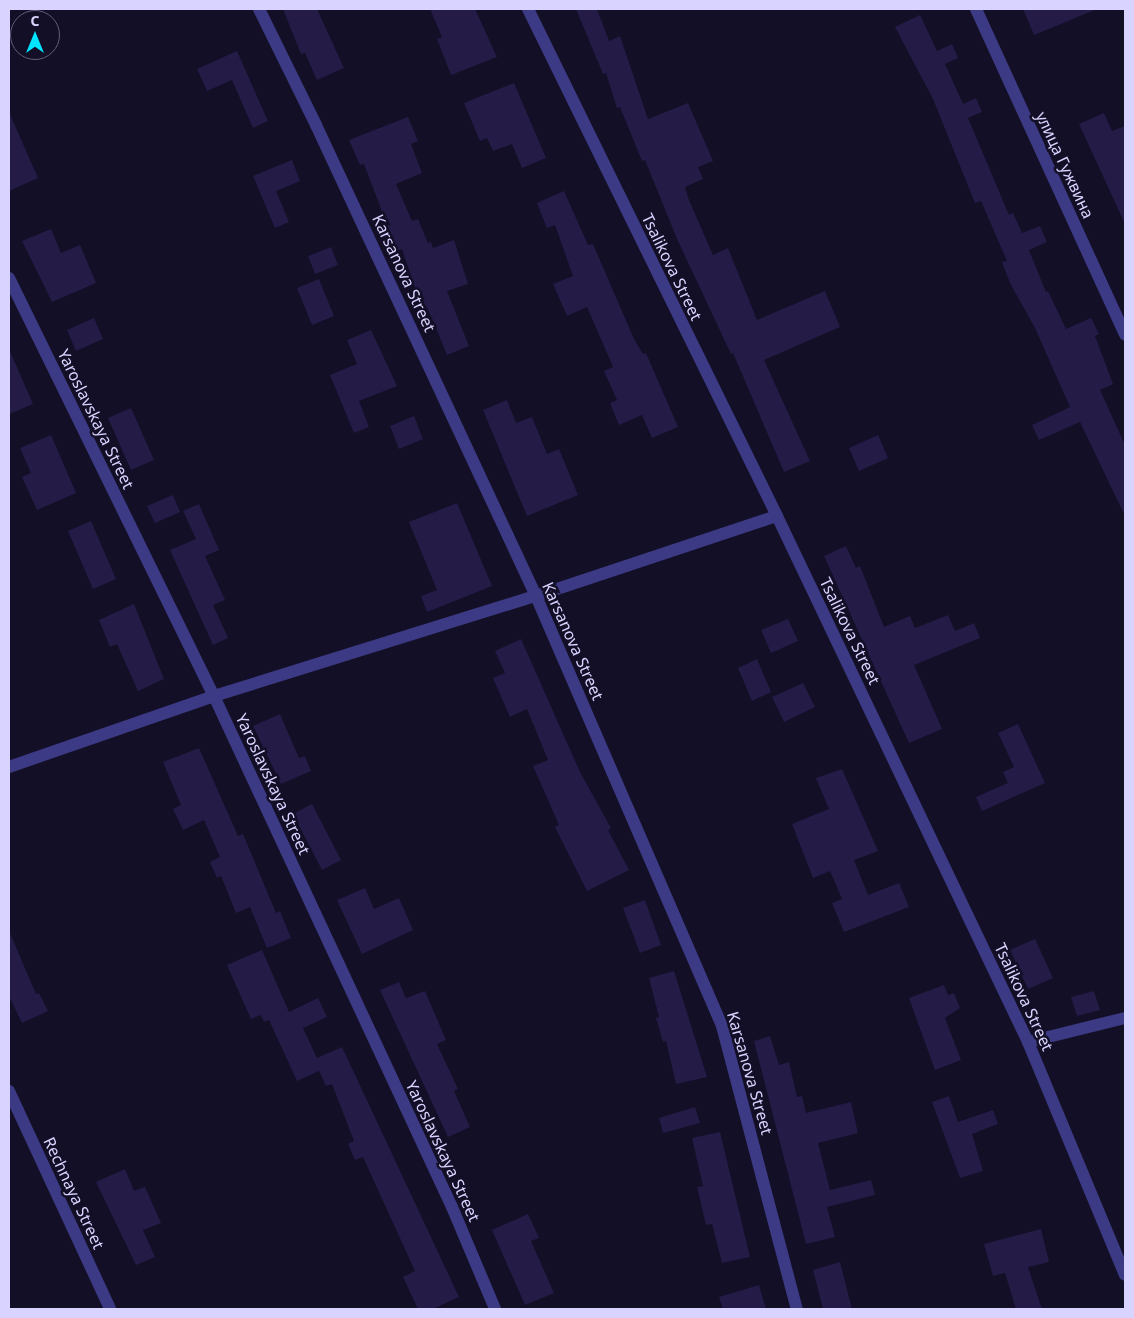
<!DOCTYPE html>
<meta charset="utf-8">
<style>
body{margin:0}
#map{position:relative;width:1134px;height:1318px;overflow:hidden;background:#130f26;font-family:"Noto Sans",sans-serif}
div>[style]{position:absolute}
.building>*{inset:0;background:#241b47}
.street>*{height:12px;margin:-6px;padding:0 6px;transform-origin:6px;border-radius:6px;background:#3d3a85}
span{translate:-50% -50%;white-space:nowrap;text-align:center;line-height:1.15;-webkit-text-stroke:5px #130f26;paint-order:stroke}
.street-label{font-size:16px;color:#d9d4ff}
.frame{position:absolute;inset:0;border:10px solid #d9d4ff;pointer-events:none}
.north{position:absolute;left:10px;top:10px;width:50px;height:50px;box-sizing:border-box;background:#130f26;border:1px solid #625e7d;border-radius:50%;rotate:0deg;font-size:14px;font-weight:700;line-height:20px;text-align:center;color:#d9d4ff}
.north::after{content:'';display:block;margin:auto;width:18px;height:22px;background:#00e5ff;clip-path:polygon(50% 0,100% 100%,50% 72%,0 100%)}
</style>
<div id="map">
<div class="building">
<i style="clip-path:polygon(283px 9px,317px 9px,344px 68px,317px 80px,305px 53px,301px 54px)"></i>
<i style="clip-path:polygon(430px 9px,475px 9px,497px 57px,451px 75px,437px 39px,442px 37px)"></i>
<i style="clip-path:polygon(576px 9px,597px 9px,609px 41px,620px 36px,648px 119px,688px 103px,713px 161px,698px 167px,703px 179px,685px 187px,689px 200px,713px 255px,728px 248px,757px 320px,825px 291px,840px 327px,764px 360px,810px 461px,784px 472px,733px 353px,731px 354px,677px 239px,645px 160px,642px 161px,620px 107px,617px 108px,606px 73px,603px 74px)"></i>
<i style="clip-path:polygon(1023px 9px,1097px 9px,1034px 35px)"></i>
<i style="clip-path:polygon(920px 15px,937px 51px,952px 44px,958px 58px,945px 64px,963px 104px,976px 98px,982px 112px,968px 118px,1009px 215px,1013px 213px,1022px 233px,1040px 226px,1047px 242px,1029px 250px,1046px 292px,1048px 291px,1066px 329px,1091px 318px,1099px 334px,1095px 336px,1113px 384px,1100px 390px,1125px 445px,1125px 516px,1080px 422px,1039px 440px,1032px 425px,1070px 407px,1035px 328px,1010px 283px,1002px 262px,1007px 261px,981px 201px,975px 203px,933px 99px,895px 27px)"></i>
<i style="clip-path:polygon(237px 51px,268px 121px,253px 128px,232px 80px,207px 91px,197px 69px)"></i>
<i style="clip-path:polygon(514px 83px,546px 158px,522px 168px,512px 144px,493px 151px,487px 138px,480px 141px,464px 103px)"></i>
<i style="clip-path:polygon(9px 112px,38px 178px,9px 191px)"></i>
<i style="clip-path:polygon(1104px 113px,1112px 131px,1125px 126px,1125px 224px,1079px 124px)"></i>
<i style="clip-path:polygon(408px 117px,418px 141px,411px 144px,422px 173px,396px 184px,412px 221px,418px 219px,428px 243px,431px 242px,433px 248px,454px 240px,468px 284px,447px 291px,469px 346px,447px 355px,432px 318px,422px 299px,419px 300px,402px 249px,397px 251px,364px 164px,360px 165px,349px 140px)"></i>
<i style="clip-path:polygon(292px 160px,300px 181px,276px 191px,289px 222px,275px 228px,253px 176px)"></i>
<i style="clip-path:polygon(564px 191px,588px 245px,593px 244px,634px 339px,643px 354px,646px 353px,678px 427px,652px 438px,642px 415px,619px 425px,610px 403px,617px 400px,604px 371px,613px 367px,587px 307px,567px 316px,553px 284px,573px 276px,555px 225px,547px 228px,537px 203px)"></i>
<i style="clip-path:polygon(51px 229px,61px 253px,80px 245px,96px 283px,52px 302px,22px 241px)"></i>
<i style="clip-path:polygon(331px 247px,338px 265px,315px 274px,308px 256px)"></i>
<i style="clip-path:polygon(319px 279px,334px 316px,312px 325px,297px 288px)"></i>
<i style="clip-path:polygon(94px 318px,103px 339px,76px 351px,67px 330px)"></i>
<i style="clip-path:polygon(371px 330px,397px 386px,359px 401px,369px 427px,354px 433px,330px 375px,357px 364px,347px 340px)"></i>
<i style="clip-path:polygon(9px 349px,33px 404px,9px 414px)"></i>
<i style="clip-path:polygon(507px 400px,516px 423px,532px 417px,547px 454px,559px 449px,578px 495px,527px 516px,483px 410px)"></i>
<i style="clip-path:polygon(131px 408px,154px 460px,131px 470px,108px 418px)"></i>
<i style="clip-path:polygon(414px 416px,423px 439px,399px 449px,390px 426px)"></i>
<i style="clip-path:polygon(51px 435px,76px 493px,37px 510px,22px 477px,31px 473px,20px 448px)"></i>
<i style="clip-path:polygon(878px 435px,888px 458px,859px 471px,849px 448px)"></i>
<i style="clip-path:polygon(173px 495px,180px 512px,155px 523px,147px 506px)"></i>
<i style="clip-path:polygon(457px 503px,492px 586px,427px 612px,421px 596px,437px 590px,409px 522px)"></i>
<i style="clip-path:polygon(199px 504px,219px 550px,205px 556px,225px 600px,213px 605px,228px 638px,213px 645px,170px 550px,196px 539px,183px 511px)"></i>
<i style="clip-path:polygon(91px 521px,116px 579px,93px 589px,68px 531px)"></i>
<i style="clip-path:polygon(846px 546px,856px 568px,860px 566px,884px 627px,910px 616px,915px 628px,948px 615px,955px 631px,974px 623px,980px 638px,914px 665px,942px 729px,909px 743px,824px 556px)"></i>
<i style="clip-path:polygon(134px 604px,164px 679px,138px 691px,117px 644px,110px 647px,99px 620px)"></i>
<i style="clip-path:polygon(788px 619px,798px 641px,771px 653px,761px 630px)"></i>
<i style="clip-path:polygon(521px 639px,580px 772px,611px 828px,608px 830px,629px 870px,587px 891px,555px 827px,559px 825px,533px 766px,548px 760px,527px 709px,510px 717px,493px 678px,505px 673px,495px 651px)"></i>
<i style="clip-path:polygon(757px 659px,771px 692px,752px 701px,738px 668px)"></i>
<i style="clip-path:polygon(803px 683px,815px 707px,784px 722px,772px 697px)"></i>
<i style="clip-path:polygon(280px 714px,299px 758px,305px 756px,311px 771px,281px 784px,253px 726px)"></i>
<i style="clip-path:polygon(1018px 724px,1045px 783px,982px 811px,976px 797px,1008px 783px,1003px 772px,1014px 767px,998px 733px)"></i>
<i style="clip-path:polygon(199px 748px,238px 836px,243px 834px,276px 913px,280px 911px,291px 938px,267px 948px,250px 907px,236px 913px,221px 876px,217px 878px,210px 862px,220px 857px,204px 820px,183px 830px,173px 809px,181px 805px,163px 762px)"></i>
<i style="clip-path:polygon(842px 769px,878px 851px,854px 860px,868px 895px,899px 883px,909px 907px,844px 932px,832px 903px,842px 899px,830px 871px,813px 878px,792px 824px,829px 809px,816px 778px)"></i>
<i style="clip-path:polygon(312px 804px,341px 860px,322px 870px,293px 814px)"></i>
<i style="clip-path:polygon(365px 888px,374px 909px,399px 898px,413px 930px,362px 954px,337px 900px)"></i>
<i style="clip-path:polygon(645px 900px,661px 945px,640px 953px,623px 908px)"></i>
<i style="clip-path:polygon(9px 931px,36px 994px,39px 993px,48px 1011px,22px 1023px,9px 996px)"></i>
<i style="clip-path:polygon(1035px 939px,1053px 978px,1028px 989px,1010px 950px)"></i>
<i style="clip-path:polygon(262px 950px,289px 1012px,318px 998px,327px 1017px,303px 1028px,317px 1058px,342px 1047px,459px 1297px,433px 1309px,418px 1309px,403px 1277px,415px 1271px,363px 1157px,355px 1160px,348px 1144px,354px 1141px,332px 1084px,326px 1086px,319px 1071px,297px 1081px,269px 1020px,264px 1022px,261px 1015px,251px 1019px,227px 965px)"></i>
<i style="clip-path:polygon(674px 971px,707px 1077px,676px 1084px,666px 1041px,663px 1042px,656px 1018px,659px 1017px,649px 978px)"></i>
<i style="clip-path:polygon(399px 982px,406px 998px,425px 991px,446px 1040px,437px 1044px,458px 1089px,454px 1091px,470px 1127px,448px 1137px,380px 990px)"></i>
<i style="clip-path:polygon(944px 985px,948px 995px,954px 993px,960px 1008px,945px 1018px,961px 1060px,935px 1070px,909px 998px)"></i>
<i style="clip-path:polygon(1094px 991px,1100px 1010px,1077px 1016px,1071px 997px)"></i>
<i style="clip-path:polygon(770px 1036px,779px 1065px,789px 1062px,797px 1097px,802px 1096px,806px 1113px,851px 1102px,858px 1133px,818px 1143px,830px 1190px,871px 1180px,875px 1195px,827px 1207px,835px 1237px,806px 1244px,754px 1041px)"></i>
<i style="clip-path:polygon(949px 1096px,958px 1122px,993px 1110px,998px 1124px,972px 1134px,983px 1171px,960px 1178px,932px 1102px)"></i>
<i style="clip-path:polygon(695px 1107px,700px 1123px,663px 1133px,659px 1118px)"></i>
<i style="clip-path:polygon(720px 1132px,750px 1257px,722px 1263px,712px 1224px,706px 1225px,697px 1187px,703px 1186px,692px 1138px)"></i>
<i style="clip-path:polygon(125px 1169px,134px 1191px,145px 1187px,161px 1223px,143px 1230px,155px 1257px,136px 1265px,96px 1182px)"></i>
<i style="clip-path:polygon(528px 1214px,539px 1238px,531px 1241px,554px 1293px,525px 1305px,492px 1230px)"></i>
<i style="clip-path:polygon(1041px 1229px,1049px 1262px,1028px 1267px,1042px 1309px,1016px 1309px,1005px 1273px,993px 1276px,984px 1244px)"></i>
<i style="clip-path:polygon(840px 1262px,852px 1309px,823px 1309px,813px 1270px)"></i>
<i style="clip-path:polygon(759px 1285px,766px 1309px,723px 1309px,719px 1297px)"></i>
</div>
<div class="street">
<i style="left:259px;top:9px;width:129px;rotate:63.8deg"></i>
<i style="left:316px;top:125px;width:520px;rotate:64.96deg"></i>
<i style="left:536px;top:596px;width:469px;rotate:66.6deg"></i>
<i style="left:722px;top:1026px;width:293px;rotate:75.2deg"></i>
<i style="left:528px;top:9px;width:565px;rotate:63.84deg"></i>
<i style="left:777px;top:516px;width:583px;rotate:64.49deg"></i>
<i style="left:1028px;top:1042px;width:252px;rotate:67.4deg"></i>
<i style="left:976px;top:9px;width:358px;rotate:65.4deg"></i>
<i style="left:9px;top:278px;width:466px;rotate:63.9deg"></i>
<i style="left:214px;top:696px;width:564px;rotate:65.03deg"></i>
<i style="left:452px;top:1207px;width:111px;rotate:67.1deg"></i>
<i style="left:9px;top:767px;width:217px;rotate:-19.1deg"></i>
<i style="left:214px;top:696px;width:337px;rotate:-17.3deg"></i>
<i style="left:536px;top:596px;width:254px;rotate:-18.4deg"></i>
<i style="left:1028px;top:1042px;width:100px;rotate:-13.9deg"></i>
<i style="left:9px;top:1091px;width:240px;rotate:65.1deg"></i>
</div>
<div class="street-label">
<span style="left:1065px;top:165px;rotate:65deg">улица Гужвина</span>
<span style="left:672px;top:267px;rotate:64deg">Tsalikova Street</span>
<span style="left:404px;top:273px;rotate:65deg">Karsanova Street</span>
<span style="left:96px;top:419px;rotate:64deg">Yaroslavskaya Street</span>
<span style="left:850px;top:631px;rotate:64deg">Tsalikova Street</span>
<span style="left:573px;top:641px;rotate:66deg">Karsanova Street</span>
<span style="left:273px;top:784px;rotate:65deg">Yaroslavskaya Street</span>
<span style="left:1024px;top:997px;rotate:65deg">Tsalikova Street</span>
<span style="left:750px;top:1073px;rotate:74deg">Karsanova Street</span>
<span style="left:443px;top:1151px;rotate:65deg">Yaroslavskaya Street</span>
<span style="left:74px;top:1193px;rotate:65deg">Rechnaya Street</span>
</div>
<div class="frame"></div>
<div class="north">С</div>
</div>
